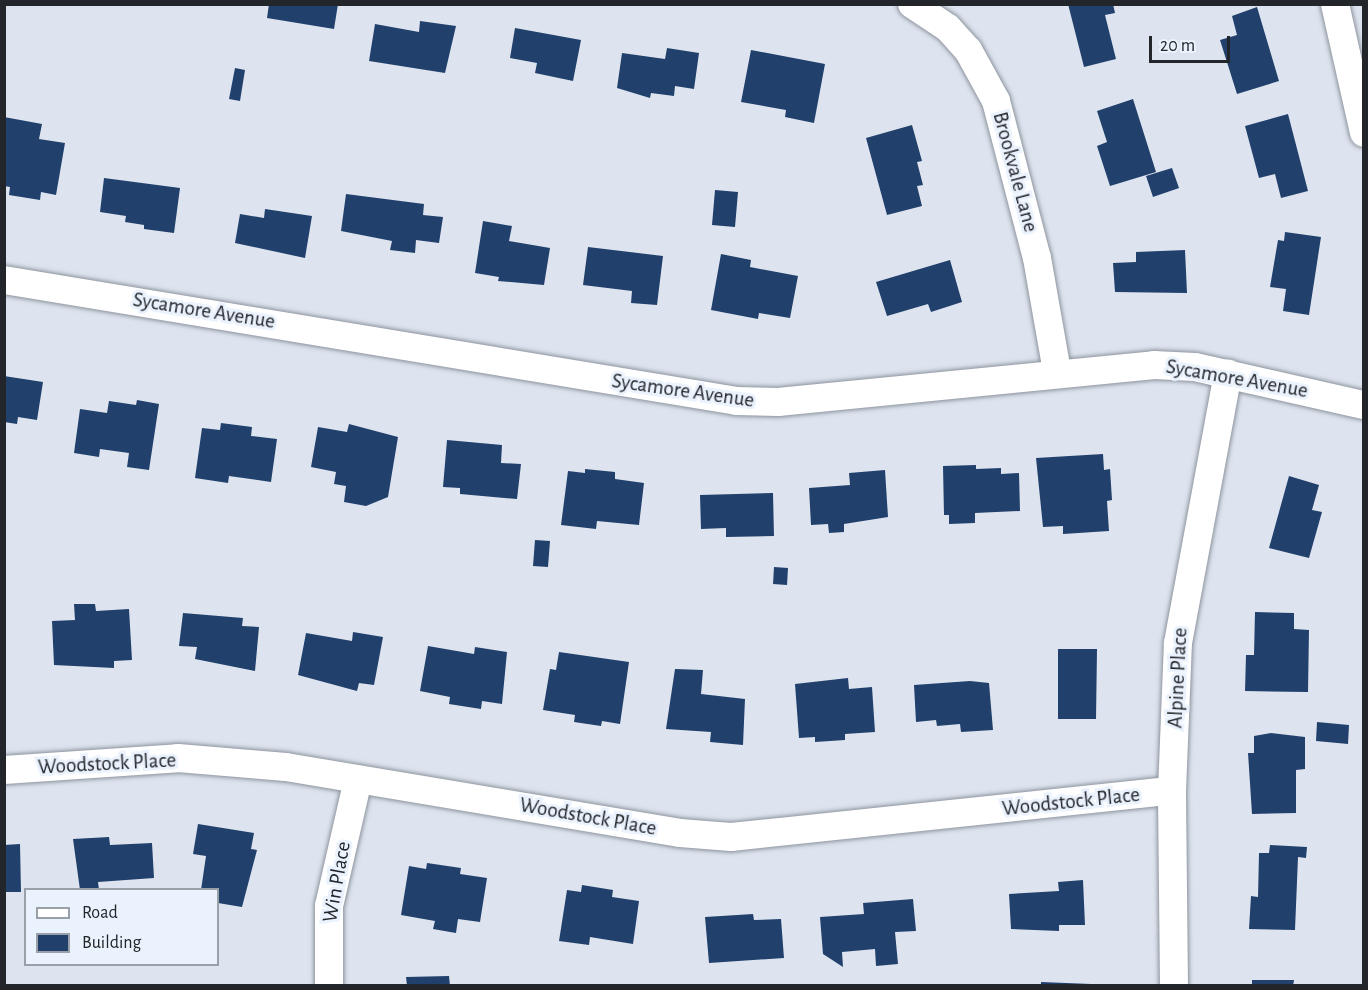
<!DOCTYPE html>
<style>
body{margin:0}
#map{position:relative;width:1368px;height:990px;overflow:hidden;background:#dde4ef;font-family:"Alegreya Sans",sans-serif}
div>[style]{position:absolute}
.building>*{inset:0;background:#21406c}
.roads{filter:drop-shadow(0 0 2px #8d949e) drop-shadow(0 0 2px #8d949e)}
.minor>*{height:28px;margin:-14px;padding:0 14px;transform-origin:14px;border-radius:14px;background:#fff}
span{translate:-50% -50%;white-space:nowrap;text-align:center;line-height:1.15;-webkit-text-stroke:6px #eaf2fd;paint-order:stroke}
.street-label{font-size:21px;color:#222529}
.frame{position:absolute;inset:0;border:6px solid #222529;pointer-events:none}
.legend{position:absolute;left:24px;top:888px;width:195px;height:78px;box-sizing:border-box;background:#eaf2fd;border:2px solid #9aa0a8;margin:0;padding:8px 10px;list-style:none;font-size:18px;color:#222529}
.legend li{display:flex;align-items:center;gap:12px;height:30px}
.legend b{width:30px;border:2px solid #9aa0a8}
.scale{position:absolute;left:1149px;top:36px;width:81px;height:27px;box-sizing:border-box;border:3px solid #222529;border-top:0;padding-left:8px;font-size:18px;line-height:21px;white-space:nowrap;color:#222529;-webkit-text-stroke:4px #eaf2fd;paint-order:stroke}
</style>
<div id="map">
<div class="building">
<i style="clip-path:polygon(269px 4px,338px 4px,334px 29px,267px 18px)"></i>
<i style="clip-path:polygon(1068px 4px,1113px 4px,1115px 13px,1105px 15px,1116px 59px,1084px 67px)"></i>
<i style="clip-path:polygon(1257px 7px,1279px 81px,1237px 94px,1220px 40px,1237px 35px,1232px 16px)"></i>
<i style="clip-path:polygon(420px 21px,456px 26px,445px 73px,369px 61px,375px 24px,419px 32px)"></i>
<i style="clip-path:polygon(515px 28px,581px 40px,573px 81px,535px 73px,537px 63px,510px 58px)"></i>
<i style="clip-path:polygon(667px 48px,699px 53px,694px 89px,675px 86px,674px 96px,651px 93px,650px 98px,617px 88px,622px 53px,665px 59px)"></i>
<i style="clip-path:polygon(751px 50px,825px 64px,814px 123px,785px 117px,786px 110px,741px 102px)"></i>
<i style="clip-path:polygon(235px 68px,245px 70px,240px 101px,229px 99px)"></i>
<i style="clip-path:polygon(1133px 99px,1156px 172px,1110px 186px,1097px 146px,1107px 142px,1097px 111px)"></i>
<i style="clip-path:polygon(1288px 114px,1308px 191px,1281px 198px,1275px 174px,1259px 178px,1245px 126px)"></i>
<i style="clip-path:polygon(4px 117px,42px 124px,39px 139px,65px 143px,56px 195px,41px 192px,40px 200px,9px 195px,10px 187px,4px 186px)"></i>
<i style="clip-path:polygon(912px 125px,922px 161px,917px 162px,923px 185px,917px 186px,922px 206px,887px 215px,866px 138px)"></i>
<i style="clip-path:polygon(1172px 168px,1179px 188px,1153px 197px,1146px 176px)"></i>
<i style="clip-path:polygon(104px 178px,180px 188px,174px 233px,144px 229px,144px 225px,125px 222px,126px 216px,100px 212px)"></i>
<i style="clip-path:polygon(715px 190px,738px 192px,735px 227px,712px 225px)"></i>
<i style="clip-path:polygon(346px 194px,424px 204px,423px 215px,443px 217px,439px 243px,416px 240px,415px 253px,390px 250px,392px 241px,341px 231px)"></i>
<i style="clip-path:polygon(265px 209px,312px 216px,305px 258px,235px 243px,240px 214px,264px 218px)"></i>
<i style="clip-path:polygon(483px 221px,512px 226px,509px 241px,550px 248px,544px 285px,498px 281px,499px 277px,475px 273px)"></i>
<i style="clip-path:polygon(1285px 232px,1321px 237px,1309px 315px,1283px 311px,1286px 289px,1270px 287px,1278px 240px,1284px 241px)"></i>
<i style="clip-path:polygon(588px 247px,663px 256px,657px 305px,631px 303px,632px 291px,583px 285px)"></i>
<i style="clip-path:polygon(1185px 250px,1187px 293px,1115px 292px,1113px 263px,1136px 262px,1136px 252px)"></i>
<i style="clip-path:polygon(721px 254px,751px 260px,750px 267px,798px 276px,790px 318px,759px 313px,758px 319px,711px 310px)"></i>
<i style="clip-path:polygon(950px 260px,962px 302px,931px 312px,928px 304px,887px 316px,876px 282px)"></i>
<i style="clip-path:polygon(4px 376px,43px 382px,37px 420px,18px 417px,17px 424px,4px 422px)"></i>
<i style="clip-path:polygon(137px 400px,159px 404px,149px 470px,127px 467px,129px 453px,100px 449px,99px 457px,74px 453px,80px 409px,107px 413px,109px 401px,136px 405px)"></i>
<i style="clip-path:polygon(221px 423px,252px 427px,251px 436px,277px 439px,271px 482px,229px 476px,228px 483px,195px 478px,202px 428px,220px 430px)"></i>
<i style="clip-path:polygon(349px 424px,398px 437px,388px 497px,366px 506px,344px 502px,346px 486px,334px 484px,336px 472px,311px 467px,318px 427px,347px 432px)"></i>
<i style="clip-path:polygon(447px 440px,502px 445px,501px 463px,521px 464px,517px 499px,460px 494px,460px 488px,443px 487px)"></i>
<i style="clip-path:polygon(1103px 454px,1104px 470px,1110px 469px,1112px 500px,1107px 501px,1109px 531px,1063px 534px,1063px 526px,1043px 527px,1036px 458px)"></i>
<i style="clip-path:polygon(976px 465px,976px 469px,1001px 468px,1001px 474px,1019px 473px,1020px 511px,975px 513px,975px 523px,949px 524px,949px 515px,944px 515px,943px 466px)"></i>
<i style="clip-path:polygon(585px 469px,615px 472px,615px 479px,644px 483px,639px 525px,597px 521px,596px 529px,561px 525px,568px 471px,585px 473px)"></i>
<i style="clip-path:polygon(885px 470px,888px 517px,844px 524px,844px 532px,829px 533px,828px 524px,811px 525px,809px 488px,850px 485px,849px 473px)"></i>
<i style="clip-path:polygon(1289px 476px,1319px 485px,1312px 510px,1322px 512px,1309px 558px,1269px 548px)"></i>
<i style="clip-path:polygon(773px 493px,774px 536px,726px 537px,726px 528px,701px 529px,700px 495px)"></i>
<i style="clip-path:polygon(535px 540px,550px 541px,548px 567px,533px 566px)"></i>
<i style="clip-path:polygon(774px 567px,788px 568px,787px 585px,773px 584px)"></i>
<i style="clip-path:polygon(74px 604px,95px 604px,96px 611px,129px 609px,132px 660px,114px 661px,114px 668px,54px 665px,52px 621px,75px 620px)"></i>
<i style="clip-path:polygon(1255px 612px,1294px 613px,1294px 629px,1309px 630px,1308px 692px,1245px 691px,1246px 655px,1254px 655px)"></i>
<i style="clip-path:polygon(183px 613px,243px 618px,242px 626px,259px 627px,255px 671px,195px 659px,197px 647px,179px 646px)"></i>
<i style="clip-path:polygon(353px 632px,383px 637px,374px 685px,359px 683px,357px 691px,298px 675px,306px 633px,352px 641px)"></i>
<i style="clip-path:polygon(428px 646px,474px 654px,475px 647px,507px 652px,502px 704px,482px 701px,481px 709px,449px 704px,450px 697px,420px 691px)"></i>
<i style="clip-path:polygon(1058px 649px,1097px 649px,1096px 719px,1058px 719px)"></i>
<i style="clip-path:polygon(559px 652px,629px 662px,620px 724px,602px 721px,601px 726px,574px 722px,575px 715px,543px 710px,550px 669px,556px 670px)"></i>
<i style="clip-path:polygon(675px 669px,703px 670px,701px 694px,745px 699px,743px 745px,710px 742px,711px 732px,666px 729px)"></i>
<i style="clip-path:polygon(848px 678px,849px 689px,872px 687px,875px 732px,845px 734px,845px 740px,815px 742px,815px 737px,799px 738px,795px 684px)"></i>
<i style="clip-path:polygon(970px 681px,989px 683px,993px 730px,961px 732px,960px 724px,937px 726px,936px 720px,916px 722px,914px 685px)"></i>
<i style="clip-path:polygon(1317px 722px,1349px 725px,1348px 744px,1316px 741px)"></i>
<i style="clip-path:polygon(1271px 733px,1305px 737px,1305px 769px,1296px 770px,1296px 813px,1252px 814px,1248px 753px,1254px 753px,1254px 736px)"></i>
<i style="clip-path:polygon(198px 824px,254px 833px,251px 849px,257px 850px,242px 907px,218px 903px,218px 890px,201px 890px,206px 856px,193px 854px)"></i>
<i style="clip-path:polygon(109px 837px,110px 845px,152px 843px,154px 878px,98px 882px,99px 890px,80px 890px,73px 839px)"></i>
<i style="clip-path:polygon(20px 844px,21px 892px,4px 892px,4px 845px)"></i>
<i style="clip-path:polygon(1270px 845px,1307px 847px,1306px 858px,1298px 857px,1295px 930px,1249px 929px,1251px 896px,1258px 897px,1259px 853px,1269px 853px)"></i>
<i style="clip-path:polygon(427px 863px,461px 868px,460px 874px,487px 878px,480px 922px,458px 919px,456px 933px,433px 929px,435px 921px,401px 915px,409px 866px,426px 869px)"></i>
<i style="clip-path:polygon(1083px 880px,1085px 925px,1059px 925px,1059px 931px,1011px 929px,1009px 894px,1059px 891px,1058px 882px)"></i>
<i style="clip-path:polygon(582px 885px,613px 890px,612px 897px,639px 901px,633px 944px,590px 937px,589px 945px,559px 941px,567px 890px,581px 892px)"></i>
<i style="clip-path:polygon(913px 899px,916px 931px,895px 932px,898px 964px,876px 966px,875px 949px,842px 952px,843px 967px,823px 954px,820px 917px,864px 914px,863px 903px)"></i>
<i style="clip-path:polygon(753px 914px,754px 920px,781px 919px,784px 958px,709px 963px,705px 917px)"></i>
<i style="clip-path:polygon(449px 976px,450px 986px,407px 986px,406px 977px)"></i>
<i style="clip-path:polygon(1252px 980px,1294px 980px,1293px 986px,1252px 986px)"></i>
<i style="clip-path:polygon(1041px 982px,1091px 984px,1091px 986px,1041px 986px)"></i>
</div>
<div class="roads">
<div class="minor">
<i style="left:912px;top:4px;width:43px;rotate:33.7deg"></i>
<i style="left:948px;top:28px;width:30px;rotate:48deg"></i>
<i style="left:968px;top:50px;width:58px;rotate:61.2deg"></i>
<i style="left:996px;top:101px;width:162px;rotate:75.4deg"></i>
<i style="left:1037px;top:258px;width:116px;rotate:80deg"></i>
<i style="left:1335px;top:4px;width:132px;rotate:77.3deg"></i>
<i style="left:4px;top:280px;width:743px;rotate:9.37deg"></i>
<i style="left:737px;top:401px;width:41px;rotate:1.4deg"></i>
<i style="left:778px;top:402px;width:378px;rotate:-5.6deg"></i>
<i style="left:1154px;top:365px;width:41px;rotate:2.8deg"></i>
<i style="left:1195px;top:367px;width:173px;rotate:12.7deg"></i>
<i style="left:4px;top:770px;width:174px;rotate:-3.9deg"></i>
<i style="left:178px;top:758px;width:108px;rotate:4.8deg"></i>
<i style="left:286px;top:767px;width:399px;rotate:9.5deg"></i>
<i style="left:680px;top:833px;width:51px;rotate:4.5deg"></i>
<i style="left:731px;top:837px;width:443px;rotate:-6deg"></i>
<i style="left:329px;top:986px;width:80px;rotate:-90deg"></i>
<i style="left:329px;top:906px;width:130px;rotate:-77.1deg"></i>
<i style="left:1174px;top:986px;width:195px;rotate:-90.6deg"></i>
<i style="left:1172px;top:791px;width:148px;rotate:-87.7deg"></i>
<i style="left:1178px;top:643px;width:274px;rotate:-79.5deg"></i>
</div>
</div>
<div class="street-label">
<span style="left:1015px;top:172px;rotate:75deg">Brookvale Lane</span>
<span style="left:204px;top:311px;rotate:9deg">Sycamore Avenue</span>
<span style="left:1237px;top:379px;rotate:10deg">Sycamore Avenue</span>
<span style="left:683px;top:391px;rotate:8deg">Sycamore Avenue</span>
<span style="left:1178px;top:678px;rotate:-87deg">Alpine Place</span>
<span style="left:107px;top:764px;rotate:-3deg">Woodstock Place</span>
<span style="left:1071px;top:802px;rotate:-6deg">Woodstock Place</span>
<span style="left:588px;top:817px;rotate:10deg">Woodstock Place</span>
<span style="left:337px;top:882px;rotate:-80deg">Win Place</span>
</div>
<div class="frame"></div>
<ul class="legend">
<li><b style="height:8px;background:#fff"></b>Road</li>
<li><b style="height:16px;background:#21406c"></b>Building</li>
</ul>
<div class="scale">20 m</div>
</div>
